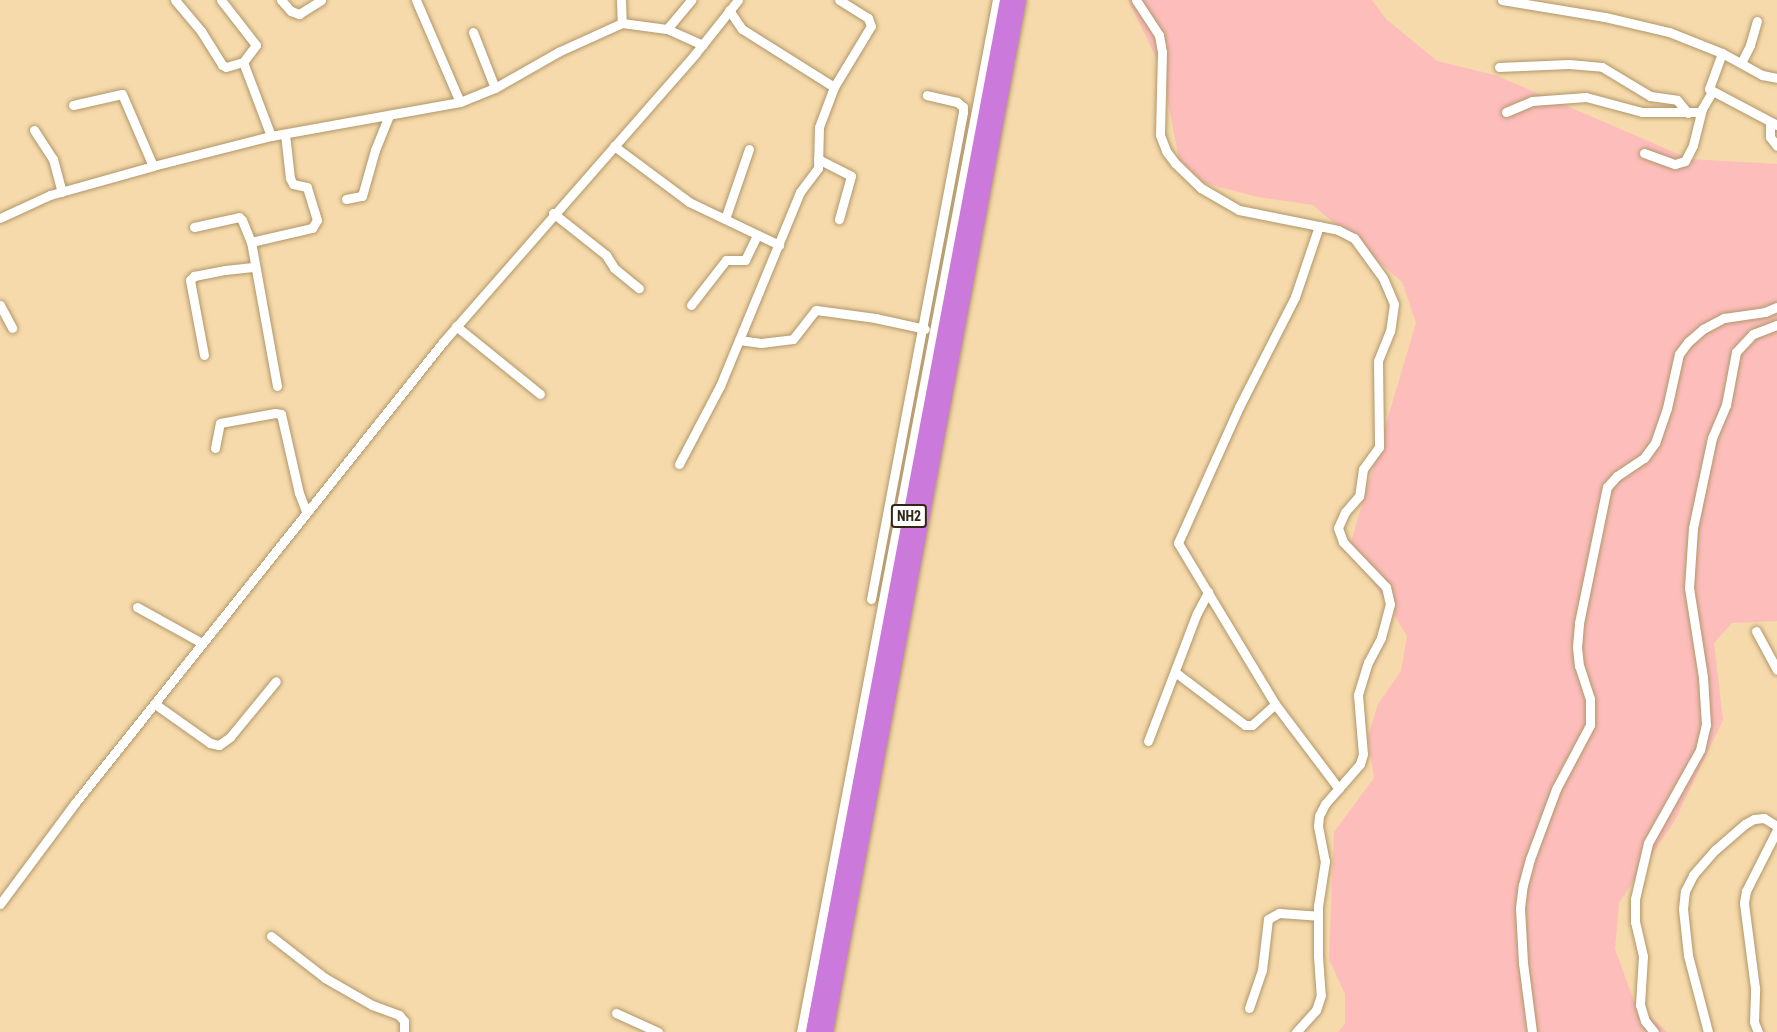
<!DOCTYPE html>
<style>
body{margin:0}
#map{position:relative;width:1777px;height:1032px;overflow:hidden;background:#f6daab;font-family:"Roboto Condensed",sans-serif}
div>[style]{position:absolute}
.green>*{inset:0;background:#fdbdbb}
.roads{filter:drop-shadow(0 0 2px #b09669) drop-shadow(0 0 2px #b09669)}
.minor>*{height:9px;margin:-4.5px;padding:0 4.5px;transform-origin:4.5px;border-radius:4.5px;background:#fff}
.highway>*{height:14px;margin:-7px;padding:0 7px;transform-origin:7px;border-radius:7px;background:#cb7adb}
span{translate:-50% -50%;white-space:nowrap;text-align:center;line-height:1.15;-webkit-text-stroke:6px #fff;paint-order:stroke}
.shield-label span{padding:2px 4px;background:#fff;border:2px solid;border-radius:4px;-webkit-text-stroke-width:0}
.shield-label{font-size:14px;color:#322715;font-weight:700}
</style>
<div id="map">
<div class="green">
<i style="clip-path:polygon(1128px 0,1372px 0,1386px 19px,1437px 61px,1495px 75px,1690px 159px,1777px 164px,1777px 621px,1732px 623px,1714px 643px,1723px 720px,1674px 822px,1619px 903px,1615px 949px,1634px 1001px,1667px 1032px,1338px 1032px,1345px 1024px,1345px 994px,1329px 959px,1334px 832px,1374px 778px,1368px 737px,1378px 704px,1401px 671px,1407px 636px,1350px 545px,1416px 323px,1402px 282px,1313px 205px,1258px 197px,1204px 183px,1179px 160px,1162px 69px)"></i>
</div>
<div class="roads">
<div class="minor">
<i style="left:175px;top:0;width:40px;rotate:50deg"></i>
<i style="left:201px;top:31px;width:40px;rotate:58deg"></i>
<i style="left:222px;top:65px;width:4px;rotate:27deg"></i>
<i style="left:226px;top:67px;width:18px;rotate:-16deg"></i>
<i style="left:221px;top:0;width:57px;rotate:52.1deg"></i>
<i style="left:256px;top:45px;width:21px;rotate:127deg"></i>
<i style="left:243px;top:62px;width:79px;rotate:69.3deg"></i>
<i style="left:281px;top:0;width:15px;rotate:48deg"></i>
<i style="left:291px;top:11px;width:9px;rotate:21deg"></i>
<i style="left:299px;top:14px;width:26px;rotate:-32deg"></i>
<i style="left:416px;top:0;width:111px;rotate:66.7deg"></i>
<i style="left:621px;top:0;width:23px;rotate:88deg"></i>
<i style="left:1136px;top:0;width:42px;rotate:56.7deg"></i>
<i style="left:1159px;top:35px;width:17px;rotate:80deg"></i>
<i style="left:1162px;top:52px;width:83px;rotate:91.4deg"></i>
<i style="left:1160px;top:135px;width:17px;rotate:69deg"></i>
<i style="left:1166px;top:151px;width:15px;rotate:53deg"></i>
<i style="left:1175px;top:163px;width:36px;rotate:44deg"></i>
<i style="left:1201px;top:188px;width:44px;rotate:30.1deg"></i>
<i style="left:1239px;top:210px;width:101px;rotate:11.4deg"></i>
<i style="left:1338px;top:230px;width:18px;rotate:27deg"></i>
<i style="left:1354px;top:238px;width:49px;rotate:54.1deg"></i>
<i style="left:1383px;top:278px;width:28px;rotate:67deg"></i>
<i style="left:1394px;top:304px;width:27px;rotate:98deg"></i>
<i style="left:1390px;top:331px;width:32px;rotate:112deg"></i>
<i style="left:1378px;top:361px;width:86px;rotate:89.3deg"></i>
<i style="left:1379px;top:447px;width:27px;rotate:126deg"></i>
<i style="left:1363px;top:469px;width:27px;rotate:98deg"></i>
<i style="left:1359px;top:496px;width:21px;rotate:131deg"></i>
<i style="left:1345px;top:512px;width:17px;rotate:114deg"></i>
<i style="left:1338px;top:528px;width:15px;rotate:70deg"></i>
<i style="left:1343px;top:542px;width:62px;rotate:46.3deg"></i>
<i style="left:1386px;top:587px;width:17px;rotate:77deg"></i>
<i style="left:1390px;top:604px;width:35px;rotate:105deg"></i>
<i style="left:1381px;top:638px;width:27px;rotate:118deg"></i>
<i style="left:1368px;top:662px;width:34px;rotate:107deg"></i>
<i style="left:1358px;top:695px;width:59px;rotate:85.2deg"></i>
<i style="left:1363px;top:754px;width:10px;rotate:107deg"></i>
<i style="left:1360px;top:764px;width:53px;rotate:131.2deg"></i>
<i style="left:1325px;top:804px;width:13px;rotate:117deg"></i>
<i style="left:1319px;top:816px;width:10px;rotate:96deg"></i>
<i style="left:1318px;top:826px;width:36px;rotate:79deg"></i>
<i style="left:1325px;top:861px;width:46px;rotate:98.8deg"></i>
<i style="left:1318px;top:906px;width:50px;rotate:90deg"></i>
<i style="left:1318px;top:956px;width:39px;rotate:86deg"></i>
<i style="left:1321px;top:995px;width:16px;rotate:108deg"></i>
<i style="left:1316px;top:1010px;width:30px;rotate:132deg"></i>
<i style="left:1502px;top:0;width:104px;rotate:9.4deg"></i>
<i style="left:1605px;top:17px;width:66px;rotate:13.2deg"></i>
<i style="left:1669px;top:32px;width:57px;rotate:21.6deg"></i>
<i style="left:1722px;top:53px;width:46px;rotate:28.8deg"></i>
<i style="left:1762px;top:75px;width:15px;rotate:11deg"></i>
<i style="left:729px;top:10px;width:23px;rotate:56deg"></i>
<i style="left:742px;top:29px;width:109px;rotate:32.2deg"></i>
<i style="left:667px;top:29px;width:38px;rotate:-50deg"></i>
<i style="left:473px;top:32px;width:60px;rotate:68.6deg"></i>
<i style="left:1722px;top:53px;width:38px;rotate:110deg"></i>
<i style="left:1709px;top:89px;width:77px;rotate:27.9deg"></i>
<i style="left:1741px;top:63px;width:20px;rotate:-63deg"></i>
<i style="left:1750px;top:45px;width:25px;rotate:-74deg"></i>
<i style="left:1499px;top:67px;width:70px;rotate:-2.5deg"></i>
<i style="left:1569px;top:64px;width:33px;rotate:5deg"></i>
<i style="left:1602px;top:67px;width:56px;rotate:31.1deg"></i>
<i style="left:1650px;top:96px;width:27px;rotate:8deg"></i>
<i style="left:1677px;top:100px;width:17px;rotate:50deg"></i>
<i style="left:73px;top:105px;width:50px;rotate:-12.7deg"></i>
<i style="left:122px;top:94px;width:78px;rotate:66.7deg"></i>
<i style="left:1506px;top:112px;width:28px;rotate:-23deg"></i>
<i style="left:1532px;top:101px;width:54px;rotate:-4.2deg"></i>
<i style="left:1586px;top:97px;width:58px;rotate:15deg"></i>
<i style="left:1642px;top:112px;width:59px"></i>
<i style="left:1770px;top:122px;width:15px;rotate:90deg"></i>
<i style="left:1770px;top:137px;width:11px;rotate:52deg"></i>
<i style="left:34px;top:130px;width:35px;rotate:57deg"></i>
<i style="left:53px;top:159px;width:34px;rotate:75deg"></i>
<i style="left:614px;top:146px;width:94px;rotate:36.7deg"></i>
<i style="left:689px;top:202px;width:100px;rotate:25.5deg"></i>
<i style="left:1644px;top:153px;width:33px;rotate:20deg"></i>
<i style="left:1675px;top:164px;width:10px;rotate:-17deg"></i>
<i style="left:1685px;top:161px;width:18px;rotate:-63deg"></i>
<i style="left:1693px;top:145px;width:37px;rotate:-76deg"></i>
<i style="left:1702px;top:109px;width:20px;rotate:-60deg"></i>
<i style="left:818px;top:159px;width:37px;rotate:27deg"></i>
<i style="left:851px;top:176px;width:45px;rotate:105.6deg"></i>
<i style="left:346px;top:199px;width:16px;rotate:-11deg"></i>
<i style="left:362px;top:196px;width:48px;rotate:-74.2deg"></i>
<i style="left:375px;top:150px;width:38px;rotate:-68deg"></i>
<i style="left:553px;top:213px;width:68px;rotate:38.4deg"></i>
<i style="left:606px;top:255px;width:15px;rotate:58deg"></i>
<i style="left:614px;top:268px;width:32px;rotate:39deg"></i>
<i style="left:0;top:218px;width:55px;rotate:-24.7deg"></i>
<i style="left:50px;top:195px;width:107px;rotate:-15.7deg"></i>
<i style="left:153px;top:166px;width:122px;rotate:-14.3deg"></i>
<i style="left:271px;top:136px;width:192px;rotate:-10.2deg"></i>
<i style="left:460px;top:102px;width:38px;rotate:-22deg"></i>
<i style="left:495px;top:88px;width:73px;rotate:-29.7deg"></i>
<i style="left:558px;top:52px;width:70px;rotate:-24.4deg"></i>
<i style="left:622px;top:23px;width:45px;rotate:7.6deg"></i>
<i style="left:667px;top:29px;width:39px;rotate:24deg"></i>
<i style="left:725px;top:219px;width:74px;rotate:-71.1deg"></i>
<i style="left:1319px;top:226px;width:75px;rotate:108.7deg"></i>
<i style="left:1295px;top:297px;width:123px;rotate:117deg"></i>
<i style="left:1239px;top:407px;width:149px;rotate:114.2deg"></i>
<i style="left:1178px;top:543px;width:188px;rotate:58.9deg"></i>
<i style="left:1275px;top:704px;width:106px;rotate:53deg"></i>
<i style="left:194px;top:227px;width:46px;rotate:-12.5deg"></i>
<i style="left:239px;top:217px;width:4px;rotate:45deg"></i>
<i style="left:242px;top:220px;width:24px;rotate:68deg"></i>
<i style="left:0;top:305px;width:26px;rotate:62deg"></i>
<i style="left:691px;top:305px;width:57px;rotate:-52.1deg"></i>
<i style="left:726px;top:260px;width:19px"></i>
<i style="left:745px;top:260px;width:28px;rotate:-64deg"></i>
<i style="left:456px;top:326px;width:108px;rotate:39deg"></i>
<i style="left:739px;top:340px;width:22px;rotate:8deg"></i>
<i style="left:761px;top:343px;width:32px;rotate:-7deg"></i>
<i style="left:793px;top:339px;width:37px;rotate:-52deg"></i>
<i style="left:816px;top:310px;width:60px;rotate:7.7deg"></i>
<i style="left:875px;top:318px;width:51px;rotate:12.4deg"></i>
<i style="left:204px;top:355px;width:76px;rotate:-100.6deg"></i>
<i style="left:190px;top:280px;width:6px;rotate:-45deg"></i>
<i style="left:194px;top:276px;width:32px;rotate:-11deg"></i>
<i style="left:225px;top:270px;width:28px;rotate:-6deg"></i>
<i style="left:277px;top:386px;width:146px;rotate:-100.2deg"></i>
<i style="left:251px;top:242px;width:63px;rotate:-12.9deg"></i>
<i style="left:312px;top:228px;width:9px;rotate:-58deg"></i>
<i style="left:317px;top:220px;width:34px;rotate:-107deg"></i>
<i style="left:307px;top:187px;width:14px;rotate:-168deg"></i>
<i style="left:293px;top:184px;width:7px;rotate:-117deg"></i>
<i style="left:290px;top:178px;width:44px;rotate:-96.5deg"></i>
<i style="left:215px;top:448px;width:25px;rotate:-79deg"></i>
<i style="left:220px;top:423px;width:56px;rotate:-10.3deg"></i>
<i style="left:275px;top:413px;width:6px;rotate:9deg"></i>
<i style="left:281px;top:414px;width:81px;rotate:77.2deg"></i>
<i style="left:299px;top:493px;width:19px;rotate:69deg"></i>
<i style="left:679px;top:464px;width:88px;rotate:-62.3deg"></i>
<i style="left:720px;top:386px;width:210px;rotate:-67.6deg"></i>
<i style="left:800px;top:192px;width:30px;rotate:-53deg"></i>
<i style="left:818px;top:168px;width:41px;rotate:-88.6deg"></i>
<i style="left:819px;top:127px;width:43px;rotate:-69.4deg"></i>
<i style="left:834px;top:87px;width:71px;rotate:-58.8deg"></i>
<i style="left:871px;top:26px;width:9px;rotate:-111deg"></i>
<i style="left:868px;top:18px;width:34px;rotate:-148deg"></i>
<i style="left:871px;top:599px;width:496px;rotate:-79.3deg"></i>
<i style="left:963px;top:112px;width:5px;rotate:-90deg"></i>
<i style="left:963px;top:107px;width:8px;rotate:-140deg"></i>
<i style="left:957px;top:102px;width:31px;rotate:-167deg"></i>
<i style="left:137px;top:607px;width:74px;rotate:29deg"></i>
<i style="left:1756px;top:631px;width:44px;rotate:61.7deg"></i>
<i style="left:1175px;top:672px;width:88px;rotate:37.1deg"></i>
<i style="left:1245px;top:725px;width:7px"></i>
<i style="left:1252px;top:725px;width:31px;rotate:-42deg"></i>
<i style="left:155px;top:704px;width:67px;rotate:35.3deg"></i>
<i style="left:210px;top:743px;width:9px;rotate:13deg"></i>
<i style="left:219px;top:745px;width:14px;rotate:-36deg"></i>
<i style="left:230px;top:737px;width:72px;rotate:-50.6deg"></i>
<i style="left:1148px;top:741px;width:137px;rotate:-69.1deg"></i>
<i style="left:1197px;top:613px;width:24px;rotate:-62deg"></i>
<i style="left:0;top:904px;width:126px;rotate:-53.4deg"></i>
<i style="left:75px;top:803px;width:590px;rotate:-51.4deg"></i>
<i style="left:443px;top:342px;width:383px;rotate:-48.8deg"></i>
<i style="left:695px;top:54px;width:69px;rotate:-51.5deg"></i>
<i style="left:271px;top:936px;width:68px;rotate:37.9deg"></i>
<i style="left:325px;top:978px;width:54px;rotate:29.9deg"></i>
<i style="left:372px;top:1005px;width:29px;rotate:20deg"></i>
<i style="left:399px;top:1015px;width:8px;rotate:50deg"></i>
<i style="left:404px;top:1021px;width:11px;rotate:90deg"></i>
<i style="left:1249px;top:1008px;width:40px;rotate:-71.1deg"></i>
<i style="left:1262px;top:970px;width:51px;rotate:-83.3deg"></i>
<i style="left:1268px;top:919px;width:13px;rotate:-29deg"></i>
<i style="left:1279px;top:913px;width:39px;rotate:4deg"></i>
<i style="left:616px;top:1013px;width:46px;rotate:24.3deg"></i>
<i style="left:801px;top:1032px;width:1050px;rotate:-79.25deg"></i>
<i style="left:1532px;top:1032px;width:70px;rotate:-97.4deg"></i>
<i style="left:1523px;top:963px;width:55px;rotate:-93.1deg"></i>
<i style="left:1520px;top:908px;width:23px;rotate:-83deg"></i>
<i style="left:1523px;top:885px;width:27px;rotate:-75deg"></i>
<i style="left:1530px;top:859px;width:75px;rotate:-69.6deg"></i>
<i style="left:1556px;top:789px;width:72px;rotate:-62deg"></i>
<i style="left:1590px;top:725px;width:26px;rotate:-90deg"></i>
<i style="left:1590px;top:699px;width:35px;rotate:-108deg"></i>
<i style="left:1579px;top:666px;width:19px;rotate:-96deg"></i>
<i style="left:1577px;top:647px;width:24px;rotate:-85deg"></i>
<i style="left:1579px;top:623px;width:139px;rotate:-78.4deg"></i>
<i style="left:1607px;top:487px;width:15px;rotate:-48deg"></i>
<i style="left:1617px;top:476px;width:32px;rotate:-34deg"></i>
<i style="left:1644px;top:458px;width:19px;rotate:-54deg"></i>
<i style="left:1655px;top:443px;width:37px;rotate:-71deg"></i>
<i style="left:1667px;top:408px;width:55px;rotate:-77.5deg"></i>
<i style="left:1679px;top:354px;width:15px;rotate:-53deg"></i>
<i style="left:1688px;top:342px;width:20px;rotate:-41deg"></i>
<i style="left:1703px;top:329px;width:24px;rotate:-28deg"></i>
<i style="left:1724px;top:318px;width:41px;rotate:-8.3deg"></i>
<i style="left:1765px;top:312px;width:13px;rotate:-23deg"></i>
<i style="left:1654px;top:1032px;width:14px;rotate:-129deg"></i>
<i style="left:1645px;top:1021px;width:17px;rotate:-107deg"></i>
<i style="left:1640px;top:1005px;width:49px;rotate:-86.5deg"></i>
<i style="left:1643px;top:956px;width:35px;rotate:-103deg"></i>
<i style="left:1635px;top:922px;width:23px;rotate:-90deg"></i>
<i style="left:1635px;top:899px;width:57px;rotate:-76.9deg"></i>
<i style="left:1648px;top:843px;width:107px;rotate:-60.8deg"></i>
<i style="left:1700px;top:750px;width:26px;rotate:-77deg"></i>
<i style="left:1706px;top:725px;width:48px;rotate:-93.6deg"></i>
<i style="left:1703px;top:677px;width:90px;rotate:-98.9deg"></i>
<i style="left:1689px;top:588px;width:60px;rotate:-86.2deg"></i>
<i style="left:1693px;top:528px;width:92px;rotate:-78.1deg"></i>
<i style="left:1712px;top:438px;width:36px;rotate:-67deg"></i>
<i style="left:1726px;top:405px;width:54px;rotate:-79.3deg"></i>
<i style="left:1736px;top:352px;width:25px;rotate:-47deg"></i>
<i style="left:1753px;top:334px;width:26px;rotate:-21deg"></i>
<i style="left:1708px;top:1032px;width:80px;rotate:-104.6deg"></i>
<i style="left:1688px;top:955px;width:46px;rotate:-96.2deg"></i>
<i style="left:1683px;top:909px;width:18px;rotate:-84deg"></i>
<i style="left:1685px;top:891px;width:18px;rotate:-63deg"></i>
<i style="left:1693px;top:875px;width:33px;rotate:-49deg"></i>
<i style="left:1715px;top:850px;width:40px;rotate:-41deg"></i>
<i style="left:1745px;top:824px;width:10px;rotate:-29deg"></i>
<i style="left:1754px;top:819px;width:10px;rotate:-6deg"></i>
<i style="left:1764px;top:818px;width:15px;rotate:32deg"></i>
<i style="left:1758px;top:1032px;width:11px;rotate:-112deg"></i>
<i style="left:1754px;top:1022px;width:34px;rotate:-88deg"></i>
<i style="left:1755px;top:988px;width:86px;rotate:-97.4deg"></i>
<i style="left:1744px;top:903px;width:12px;rotate:-81deg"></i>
<i style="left:1746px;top:891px;width:68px;rotate:-63.1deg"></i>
</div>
<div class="highway">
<i style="left:813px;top:1032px;width:1050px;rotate:-79.35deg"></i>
<i style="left:826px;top:1032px;width:1050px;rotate:-79.41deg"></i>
</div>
</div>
<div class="shield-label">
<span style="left:909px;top:516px">NH2</span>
</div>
</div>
